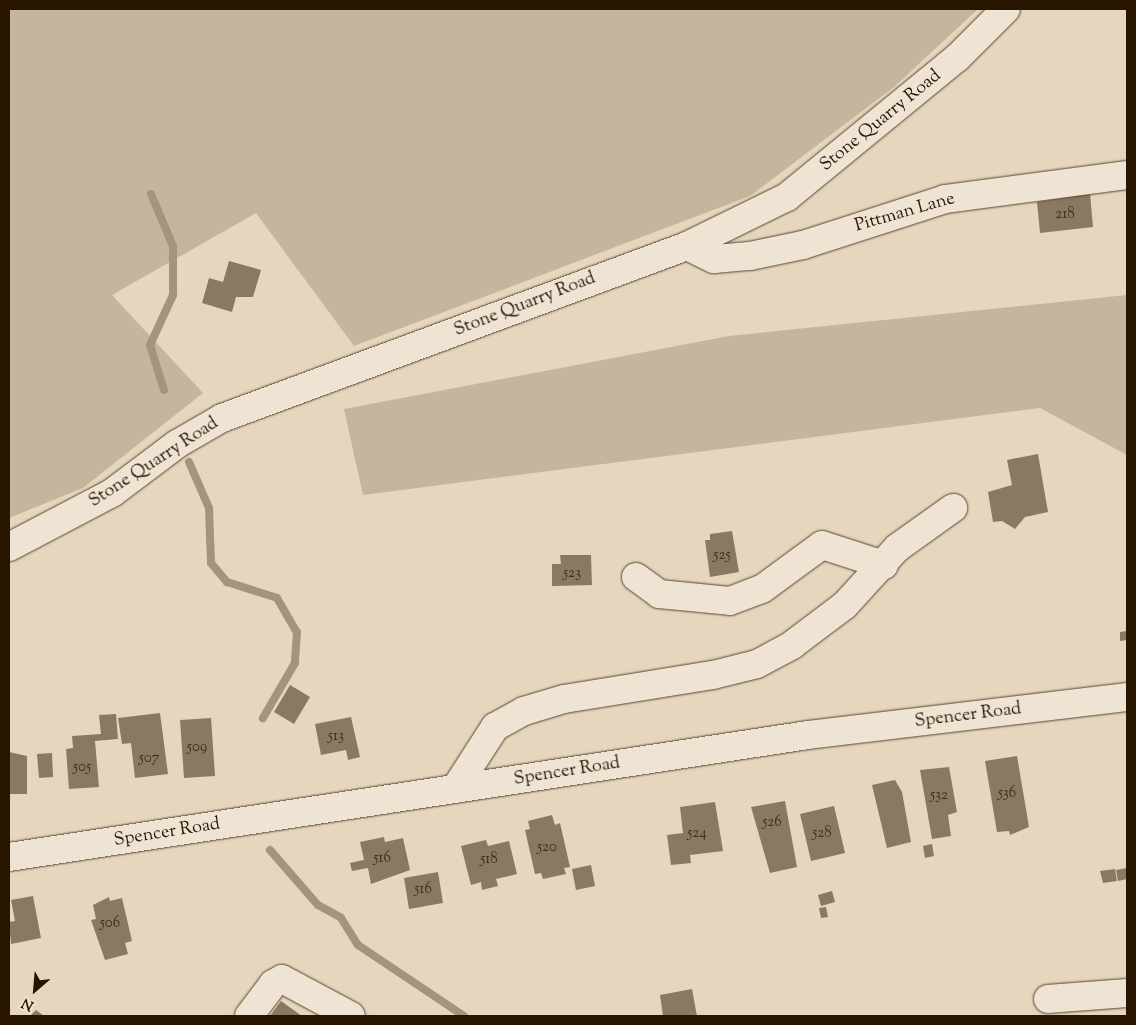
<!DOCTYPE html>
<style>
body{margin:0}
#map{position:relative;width:1136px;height:1025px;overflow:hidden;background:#e6d6bd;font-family:"Sorts Mill Goudy",serif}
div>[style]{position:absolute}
.green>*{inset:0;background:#c6b59d}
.stream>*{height:8px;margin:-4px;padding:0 4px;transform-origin:4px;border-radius:4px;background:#a5947d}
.building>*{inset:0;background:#8a7962}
.roads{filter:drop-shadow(0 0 1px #57452f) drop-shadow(0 0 1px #57452f)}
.minor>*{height:28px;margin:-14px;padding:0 14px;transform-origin:14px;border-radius:14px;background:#efe4d4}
span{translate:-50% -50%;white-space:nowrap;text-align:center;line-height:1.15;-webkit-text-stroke:4.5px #efe4d4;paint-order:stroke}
.number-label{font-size:15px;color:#402e18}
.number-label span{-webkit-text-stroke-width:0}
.street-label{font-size:18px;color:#271500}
.frame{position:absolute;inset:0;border:10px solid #271500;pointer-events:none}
.north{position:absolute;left:10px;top:965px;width:50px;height:50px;-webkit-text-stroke:4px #efe4d4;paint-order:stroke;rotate:207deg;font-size:14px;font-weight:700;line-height:20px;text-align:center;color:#271500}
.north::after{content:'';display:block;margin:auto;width:18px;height:22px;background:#271500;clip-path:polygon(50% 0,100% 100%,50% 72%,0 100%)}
</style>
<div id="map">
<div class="green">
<i style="clip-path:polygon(9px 9px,978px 9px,894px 87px,750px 196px,354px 346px,256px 213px,112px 295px,203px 393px,83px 488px,9px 518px)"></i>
<i style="clip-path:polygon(1127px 295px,1127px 455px,1040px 408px,363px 495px,344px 409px,729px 336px)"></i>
</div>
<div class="stream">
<i style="left:151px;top:194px;width:56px;rotate:67.1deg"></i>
<i style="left:173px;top:246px;width:49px;rotate:90deg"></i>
<i style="left:173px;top:295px;width:55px;rotate:114.7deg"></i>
<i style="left:150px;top:345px;width:47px;rotate:72.7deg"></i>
<i style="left:189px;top:462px;width:50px;rotate:66.5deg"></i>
<i style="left:209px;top:508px;width:55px;rotate:87.9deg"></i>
<i style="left:211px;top:563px;width:25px;rotate:50deg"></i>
<i style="left:227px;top:582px;width:52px;rotate:17.7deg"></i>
<i style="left:277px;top:598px;width:39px;rotate:60deg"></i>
<i style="left:297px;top:632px;width:31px;rotate:94deg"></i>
<i style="left:295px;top:663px;width:64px;rotate:120.2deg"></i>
<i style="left:270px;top:850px;width:73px;rotate:48.9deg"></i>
<i style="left:318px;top:905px;width:26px;rotate:29deg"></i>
<i style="left:341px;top:918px;width:32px;rotate:58deg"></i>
<i style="left:358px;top:945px;width:128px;rotate:33.8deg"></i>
</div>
<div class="building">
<i style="clip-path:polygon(1090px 193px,1093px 227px,1040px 233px,1037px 202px)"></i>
<i style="clip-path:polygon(229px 261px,261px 270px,253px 297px,236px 297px,232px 312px,202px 303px,209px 278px,223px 282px)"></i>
<i style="clip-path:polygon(1038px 454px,1048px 512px,1025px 517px,1015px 529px,1002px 521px,993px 522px,988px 492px,1012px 485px,1007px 460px)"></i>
<i style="clip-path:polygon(732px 531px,739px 572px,710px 577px,705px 540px,710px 540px,710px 534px)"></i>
<i style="clip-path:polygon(560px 555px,591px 555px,592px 585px,552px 586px,552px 564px,561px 564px)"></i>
<i style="clip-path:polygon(1127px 631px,1127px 640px,1120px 641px,1120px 632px)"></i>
<i style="clip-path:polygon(290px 685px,310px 697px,294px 724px,274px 712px)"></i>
<i style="clip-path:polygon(160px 713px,168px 774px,135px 778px,131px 743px,122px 744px,118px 718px)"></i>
<i style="clip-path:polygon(116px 714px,118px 739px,95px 741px,99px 787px,69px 789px,66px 749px,73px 748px,72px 736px,101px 734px,99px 715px)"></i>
<i style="clip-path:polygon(351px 717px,360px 757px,348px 760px,346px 750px,321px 755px,315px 724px)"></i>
<i style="clip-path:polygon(211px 718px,215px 776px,184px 778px,180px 720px)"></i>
<i style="clip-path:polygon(9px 752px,27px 756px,27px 794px,9px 794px)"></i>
<i style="clip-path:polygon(52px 753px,53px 777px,39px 778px,37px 754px)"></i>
<i style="clip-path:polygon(1017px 756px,1029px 827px,1010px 835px,1009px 831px,997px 832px,985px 761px)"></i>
<i style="clip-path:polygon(949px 767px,957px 812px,948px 815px,951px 836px,932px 839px,920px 770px)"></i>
<i style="clip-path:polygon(895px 780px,902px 792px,911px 842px,887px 848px,872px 785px)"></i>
<i style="clip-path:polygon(785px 801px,797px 867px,770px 873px,751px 807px)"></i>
<i style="clip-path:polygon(715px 802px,723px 851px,690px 855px,691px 863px,671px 865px,667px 835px,683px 833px,680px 807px)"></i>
<i style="clip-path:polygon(834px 806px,845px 853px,811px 861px,800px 814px)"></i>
<i style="clip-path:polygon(552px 815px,555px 825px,560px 823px,570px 867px,564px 868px,566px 874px,543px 879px,541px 873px,535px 874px,525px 830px,530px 829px,528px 821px)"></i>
<i style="clip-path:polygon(384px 837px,385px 842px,403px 838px,410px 870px,371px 884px,368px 868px,352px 871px,350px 863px,364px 860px,360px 842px)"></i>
<i style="clip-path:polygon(486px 840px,488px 846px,509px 841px,517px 874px,496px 879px,498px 886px,482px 890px,481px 882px,471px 885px,461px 846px)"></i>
<i style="clip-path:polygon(932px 844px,934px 856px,925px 858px,923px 846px)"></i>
<i style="clip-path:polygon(591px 865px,595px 886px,576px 890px,572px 869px)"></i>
<i style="clip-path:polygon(1127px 868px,1127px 879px,1118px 881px,1116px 870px)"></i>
<i style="clip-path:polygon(1115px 869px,1117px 881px,1103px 883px,1100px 871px)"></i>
<i style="clip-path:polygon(438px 872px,443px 903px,409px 909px,404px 878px)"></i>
<i style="clip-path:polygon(832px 891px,835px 902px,821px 906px,818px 895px)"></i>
<i style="clip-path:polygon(33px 896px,41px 938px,11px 944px,9px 922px,15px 921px,11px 900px)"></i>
<i style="clip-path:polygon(109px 897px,110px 901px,122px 898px,132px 941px,125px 943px,128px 954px,105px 960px,91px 920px,96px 919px,93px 905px)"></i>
<i style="clip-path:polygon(826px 907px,828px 917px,821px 918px,819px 908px)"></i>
<i style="clip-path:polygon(692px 989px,697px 1016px,663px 1016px,660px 995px)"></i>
<i style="clip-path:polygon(281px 1001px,302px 1016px,270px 1016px)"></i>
<i style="clip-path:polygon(36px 1010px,44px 1016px,30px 1016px)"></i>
</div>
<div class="roads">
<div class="minor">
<i style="left:687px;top:246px;width:30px;rotate:26deg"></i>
<i style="left:714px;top:259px;width:36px;rotate:-5deg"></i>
<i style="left:750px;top:256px;width:54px;rotate:-11.7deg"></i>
<i style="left:803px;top:245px;width:149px;rotate:-17.9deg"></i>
<i style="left:945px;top:199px;width:184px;rotate:-7.5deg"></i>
<i style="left:9px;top:547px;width:116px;rotate:-27.7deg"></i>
<i style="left:112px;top:493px;width:81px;rotate:-37deg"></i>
<i style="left:177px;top:444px;width:52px;rotate:-30deg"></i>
<i style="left:222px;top:418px;width:496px;rotate:-20.3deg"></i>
<i style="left:687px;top:246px;width:111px;rotate:-26.1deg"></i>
<i style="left:787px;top:197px;width:220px;rotate:-39.3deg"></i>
<i style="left:957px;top:58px;width:69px;rotate:-45deg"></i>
<i style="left:636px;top:577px;width:29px;rotate:36deg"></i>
<i style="left:659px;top:594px;width:71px;rotate:5.6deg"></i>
<i style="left:730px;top:601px;width:34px;rotate:-21deg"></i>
<i style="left:762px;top:589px;width:74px;rotate:-36.3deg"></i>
<i style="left:822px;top:545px;width:65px;rotate:17.9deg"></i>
<i style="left:884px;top:565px;width:4px;rotate:-117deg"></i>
<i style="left:455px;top:789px;width:74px;rotate:-57.2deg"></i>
<i style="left:495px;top:727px;width:33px;rotate:-29deg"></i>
<i style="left:524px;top:711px;width:42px;rotate:-16.7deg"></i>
<i style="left:564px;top:699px;width:151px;rotate:-9.2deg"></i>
<i style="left:713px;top:675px;width:45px;rotate:-14deg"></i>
<i style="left:757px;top:664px;width:40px;rotate:-28deg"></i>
<i style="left:792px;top:645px;width:66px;rotate:-37deg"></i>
<i style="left:845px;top:605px;width:77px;rotate:-47.6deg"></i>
<i style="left:897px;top:548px;width:69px;rotate:-35.5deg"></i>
<i style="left:9px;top:857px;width:808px;rotate:-8.68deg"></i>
<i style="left:808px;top:735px;width:321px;rotate:-6.8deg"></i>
<i style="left:1048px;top:999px;width:79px;rotate:-4.3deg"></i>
<i style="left:249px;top:1016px;width:40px;rotate:-53deg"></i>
<i style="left:273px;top:984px;width:10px;rotate:-29deg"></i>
<i style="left:282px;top:979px;width:78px;rotate:28.2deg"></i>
</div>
</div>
<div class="number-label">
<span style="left:1065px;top:215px">218</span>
<span style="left:722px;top:556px">525</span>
<span style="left:572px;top:574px">523</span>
<span style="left:336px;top:737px">513</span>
<span style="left:197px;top:748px">509</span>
<span style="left:149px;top:759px">507</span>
<span style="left:82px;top:768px">505</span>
<span style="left:1007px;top:794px">536</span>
<span style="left:939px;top:796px">532</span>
<span style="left:772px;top:823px">526</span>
<span style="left:697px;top:834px">524</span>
<span style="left:822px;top:834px">528</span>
<span style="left:547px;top:848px">520</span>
<span style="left:382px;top:859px">516</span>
<span style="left:489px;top:860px">518</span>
<span style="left:423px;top:890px">516</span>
<span style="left:110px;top:924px">506</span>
</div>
<div class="street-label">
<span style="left:881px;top:121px;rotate:-39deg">Stone Quarry Road</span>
<span style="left:905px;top:213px;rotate:-16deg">Pittman Lane</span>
<span style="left:525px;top:305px;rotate:-21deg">Stone Quarry Road</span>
<span style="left:154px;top:463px;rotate:-33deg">Stone Quarry Road</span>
<span style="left:968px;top:716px;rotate:-7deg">Spencer Road</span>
<span style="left:567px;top:772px;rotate:-9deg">Spencer Road</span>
<span style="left:167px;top:833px;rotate:-9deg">Spencer Road</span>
</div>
<div class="frame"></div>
<div class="north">N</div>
</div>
